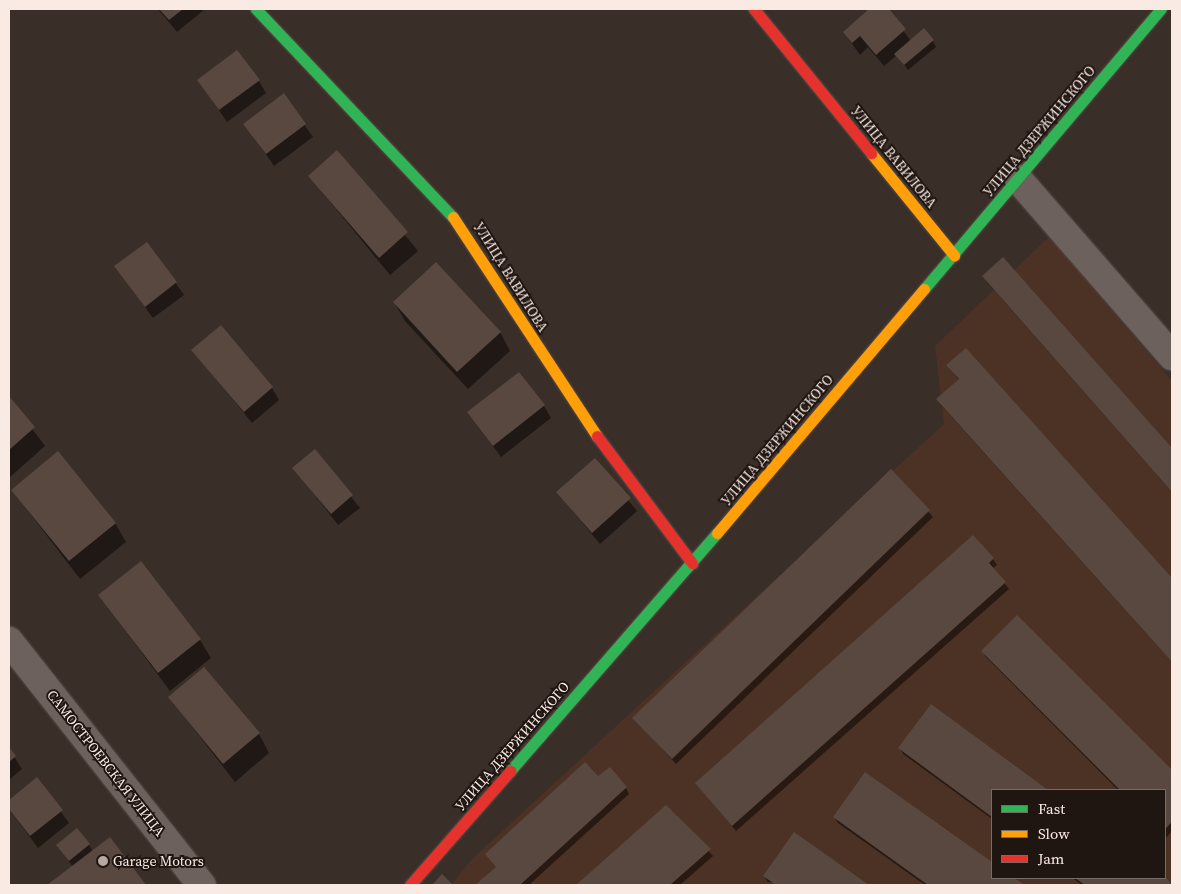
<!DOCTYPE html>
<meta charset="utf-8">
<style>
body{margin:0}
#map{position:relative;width:1181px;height:894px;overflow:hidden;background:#3a2e28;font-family:"Source Serif 4",serif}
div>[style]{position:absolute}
.built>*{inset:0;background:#4c3125}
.shadow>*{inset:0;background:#0007}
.building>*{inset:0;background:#594840}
.roads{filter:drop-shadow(0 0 1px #584d48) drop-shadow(0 0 1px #584d48)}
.street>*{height:28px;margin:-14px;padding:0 14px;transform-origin:14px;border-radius:14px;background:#6c615d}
.fast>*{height:11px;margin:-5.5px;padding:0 5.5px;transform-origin:5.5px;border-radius:5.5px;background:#30b455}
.slow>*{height:11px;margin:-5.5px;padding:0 5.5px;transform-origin:5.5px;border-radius:5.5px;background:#ff9f0a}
.jam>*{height:11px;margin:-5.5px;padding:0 5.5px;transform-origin:5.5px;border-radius:5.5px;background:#e5322d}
.dots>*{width:14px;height:14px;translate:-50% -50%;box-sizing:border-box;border:2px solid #201611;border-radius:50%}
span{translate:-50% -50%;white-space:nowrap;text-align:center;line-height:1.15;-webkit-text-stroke:4px #201611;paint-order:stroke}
.street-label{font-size:14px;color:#faeae4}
.poi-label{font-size:14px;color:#faeae4}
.left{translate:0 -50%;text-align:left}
.frame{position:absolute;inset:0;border:10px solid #faeae4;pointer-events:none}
.legend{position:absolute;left:991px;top:789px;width:175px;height:90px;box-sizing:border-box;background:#201611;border:1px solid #776b65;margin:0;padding:6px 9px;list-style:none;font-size:15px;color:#faeae4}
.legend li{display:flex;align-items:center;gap:10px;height:25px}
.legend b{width:25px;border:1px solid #776b65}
</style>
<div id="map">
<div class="built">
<i style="clip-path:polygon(evenodd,1049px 237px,1172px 381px,1172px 885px,451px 885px,472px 859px,944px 424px,935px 346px,1049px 237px,992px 790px,1165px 790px,1165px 878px,992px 878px,992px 790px)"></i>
</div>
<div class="shadow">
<i style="clip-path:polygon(158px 9px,205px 9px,177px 32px)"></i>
<i style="clip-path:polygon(871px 9px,887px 9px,911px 41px,933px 41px,936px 47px,908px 70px,897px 55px,884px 66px,868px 47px,860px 55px,844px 32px)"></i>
<i style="clip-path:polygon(198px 80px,259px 81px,266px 93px,227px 122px)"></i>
<i style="clip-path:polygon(283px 95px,313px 137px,274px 166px,245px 124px)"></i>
<i style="clip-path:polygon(337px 152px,418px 251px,390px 275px,309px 176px)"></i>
<i style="clip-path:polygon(147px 243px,184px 295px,153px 318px,116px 267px)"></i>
<i style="clip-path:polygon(1003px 259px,1172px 450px,1172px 492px,987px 282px,983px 276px)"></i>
<i style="clip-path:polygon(394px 302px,500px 332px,510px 351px,468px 389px,405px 321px)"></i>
<i style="clip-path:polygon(193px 350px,272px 388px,279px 400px,252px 423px)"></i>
<i style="clip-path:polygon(966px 350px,1172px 579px,1172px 662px,941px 405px,938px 399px,959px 380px,948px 366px)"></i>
<i style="clip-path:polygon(9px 398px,45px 446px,9px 478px)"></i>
<i style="clip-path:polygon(544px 406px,551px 418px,501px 457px,469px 413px)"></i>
<i style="clip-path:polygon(314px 451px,360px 508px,338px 525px,294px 468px)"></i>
<i style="clip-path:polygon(595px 460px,637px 511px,600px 544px,558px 493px)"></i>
<i style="clip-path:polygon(891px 470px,933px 517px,676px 764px,634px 718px)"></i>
<i style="clip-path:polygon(12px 490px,115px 523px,126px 542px,80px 579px)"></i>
<i style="clip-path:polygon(973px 537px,993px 559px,997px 565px,993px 568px,1009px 589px,736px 831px,696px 783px)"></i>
<i style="clip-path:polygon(99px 595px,200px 640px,211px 658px,170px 691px)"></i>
<i style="clip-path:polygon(1017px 616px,1172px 772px,1172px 831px,1166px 838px,1165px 790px,1118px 790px,986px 657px,982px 651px)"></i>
<i style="clip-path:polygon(170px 698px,259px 734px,269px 753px,235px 782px)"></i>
<i style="clip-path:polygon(931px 706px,1046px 790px,992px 790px,992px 819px,903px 754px,900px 748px)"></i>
<i style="clip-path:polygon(9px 749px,22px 769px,9px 780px)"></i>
<i style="clip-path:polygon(865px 773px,992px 864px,992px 878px,1012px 878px,1022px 885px,925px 885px,838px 823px,834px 817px)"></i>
<i style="clip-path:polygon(598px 778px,626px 788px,629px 794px,529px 885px,477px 885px,497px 868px,487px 854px)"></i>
<i style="clip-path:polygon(37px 779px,69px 823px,38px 848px,9px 809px,9px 802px)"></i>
<i style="clip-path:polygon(666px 806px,713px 856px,680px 885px,578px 885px)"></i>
<i style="clip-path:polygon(794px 834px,867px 885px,768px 882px,764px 876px)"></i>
<i style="clip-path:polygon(110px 839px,145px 885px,49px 885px,73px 867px,58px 846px,89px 845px,93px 852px)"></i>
<i style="clip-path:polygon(1072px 878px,1164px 878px,1172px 885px,1082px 885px)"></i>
</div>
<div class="building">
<i style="clip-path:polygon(159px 9px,183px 9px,169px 20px)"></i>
<i style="clip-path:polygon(869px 9px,889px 9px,906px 29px,876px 55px,860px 36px,852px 43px,843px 32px)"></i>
<i style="clip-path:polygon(924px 28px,934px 40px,904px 65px,894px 54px)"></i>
<i style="clip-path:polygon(237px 50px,260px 80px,219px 110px,197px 80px)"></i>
<i style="clip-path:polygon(284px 93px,306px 124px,266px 154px,243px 124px)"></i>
<i style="clip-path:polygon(337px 150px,408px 232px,379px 258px,308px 176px)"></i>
<i style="clip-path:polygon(147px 242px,177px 282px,145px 307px,114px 266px)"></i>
<i style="clip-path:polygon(1003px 257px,1172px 448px,1172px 492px,982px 276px)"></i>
<i style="clip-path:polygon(436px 262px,501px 332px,457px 372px,393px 302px)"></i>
<i style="clip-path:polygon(221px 325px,273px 387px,244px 412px,191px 350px)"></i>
<i style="clip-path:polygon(966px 348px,1172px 578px,1172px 662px,936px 399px,959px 379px,946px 365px)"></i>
<i style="clip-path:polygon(519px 372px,545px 405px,493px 446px,467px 412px)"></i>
<i style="clip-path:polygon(9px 396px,35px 427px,9px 450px)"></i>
<i style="clip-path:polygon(315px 449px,353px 495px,331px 514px,292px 468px)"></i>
<i style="clip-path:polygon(58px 451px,116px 523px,69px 561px,11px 490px)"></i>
<i style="clip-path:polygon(595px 458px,631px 498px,592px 533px,556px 492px)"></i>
<i style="clip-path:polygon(891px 469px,930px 510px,672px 759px,632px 718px)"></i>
<i style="clip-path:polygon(973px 535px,994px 558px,989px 563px,1006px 582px,732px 826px,695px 783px)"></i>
<i style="clip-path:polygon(141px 561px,201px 639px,158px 673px,98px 595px)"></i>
<i style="clip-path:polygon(1017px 615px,1172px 770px,1172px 822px,1165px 829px,1165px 790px,1120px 790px,981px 651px)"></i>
<i style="clip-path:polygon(204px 667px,260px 733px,223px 764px,168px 697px)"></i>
<i style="clip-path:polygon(931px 704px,1048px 790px,992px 790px,992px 817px,898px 748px)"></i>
<i style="clip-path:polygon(9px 747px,16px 756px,9px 762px)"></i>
<i style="clip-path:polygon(585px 762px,598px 776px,610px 767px,627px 787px,520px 885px,475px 885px,496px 867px,485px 854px)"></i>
<i style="clip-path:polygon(865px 772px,992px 862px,992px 878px,1014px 878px,1025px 885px,928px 885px,833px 817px)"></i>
<i style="clip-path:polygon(37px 777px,63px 810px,30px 836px,9px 809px,9px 800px)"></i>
<i style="clip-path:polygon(666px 805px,711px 849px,670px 885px,576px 885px)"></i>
<i style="clip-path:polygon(77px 828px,90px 844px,69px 861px,56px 845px)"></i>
<i style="clip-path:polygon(794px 832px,869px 885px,776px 885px,763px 876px)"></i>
<i style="clip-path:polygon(110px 837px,146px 885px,47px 885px)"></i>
<i style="clip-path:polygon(442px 874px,453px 885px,432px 885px)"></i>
<i style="clip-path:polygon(1165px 876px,1172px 885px,1085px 885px,1075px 878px)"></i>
</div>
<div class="roads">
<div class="street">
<i style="left:1018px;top:179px;width:235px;rotate:49deg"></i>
<i style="left:9px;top:641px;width:311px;rotate:51.7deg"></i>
</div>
<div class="fast">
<i style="left:256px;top:9px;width:286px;rotate:46.6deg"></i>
<i style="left:924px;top:289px;width:367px;rotate:-49.8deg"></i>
<i style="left:510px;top:771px;width:315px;rotate:-49deg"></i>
</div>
<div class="slow">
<i style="left:871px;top:153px;width:132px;rotate:50.9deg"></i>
<i style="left:453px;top:217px;width:262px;rotate:56.7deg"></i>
<i style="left:717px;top:533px;width:320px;rotate:-49.7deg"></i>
</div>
<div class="jam">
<i style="left:754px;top:9px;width:186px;rotate:50.9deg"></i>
<i style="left:597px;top:436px;width:159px;rotate:53.2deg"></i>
<i style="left:410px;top:885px;width:152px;rotate:-48.7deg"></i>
</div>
</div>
<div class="dots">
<i style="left:103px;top:861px;background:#b7a8a2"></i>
</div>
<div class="street-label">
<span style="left:1039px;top:131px;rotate:-50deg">УЛИЦА ДЗЕРЖИНСКОГО</span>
<span style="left:894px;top:157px;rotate:51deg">УЛИЦА ВАВИЛОВА</span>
<span style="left:511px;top:277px;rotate:58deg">УЛИЦА ВАВИЛОВА</span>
<span style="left:777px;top:440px;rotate:-50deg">УЛИЦА ДЗЕРЖИНСКОГО</span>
<span style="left:512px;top:746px;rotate:-49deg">УЛИЦА ДЗЕРЖИНСКОГО</span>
<span style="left:106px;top:763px;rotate:52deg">САМОСТРОЕВСКАЯ УЛИЦА</span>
</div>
<div class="poi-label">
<span class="left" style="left:113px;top:861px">Garage Motors</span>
</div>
<div class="frame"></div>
<ul class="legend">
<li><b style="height:6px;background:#30b455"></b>Fast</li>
<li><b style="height:6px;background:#ff9f0a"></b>Slow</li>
<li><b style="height:6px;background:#e5322d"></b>Jam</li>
</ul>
</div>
